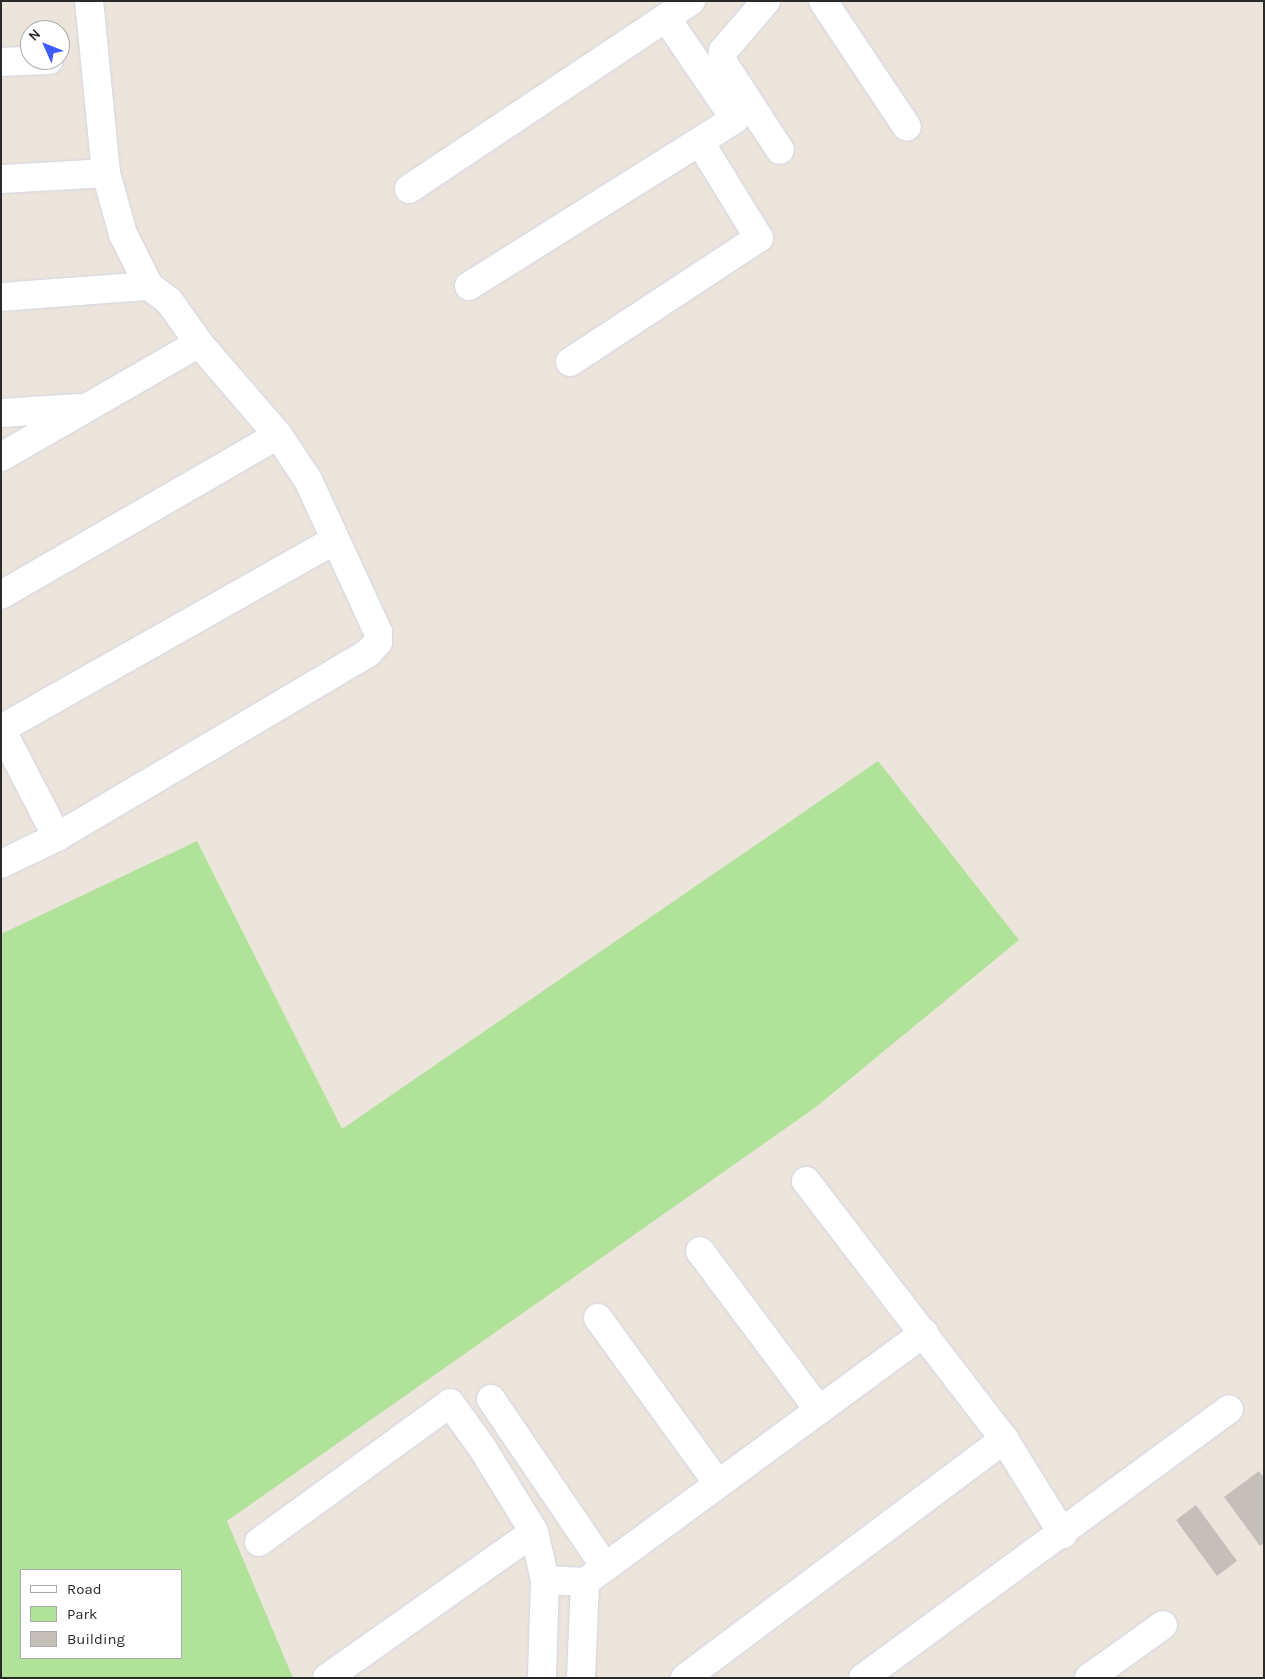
<!DOCTYPE html>
<style>
body{margin:0}
#map{position:relative;width:1265px;height:1679px;overflow:hidden;background:#ece5dc;font-family:Karla,sans-serif}
div>[style]{position:absolute}
.green>*{inset:0;background:#b0e299}
.building>*{inset:0;background:#c4bfb9}
.roads{filter:drop-shadow(0 0 1px #d1d4e3) drop-shadow(0 0 1px #d1d4e3)}
.minor>*{height:28px;margin:-14px;padding:0 14px;transform-origin:14px;border-radius:14px;background:#fff}
span{translate:-50% -50%;white-space:nowrap;text-align:center;line-height:1.15;-webkit-text-stroke:4px #fff;paint-order:stroke}
.frame{position:absolute;inset:0;border:2px solid #2a2a2a;pointer-events:none}
.legend{position:absolute;left:20px;top:1569px;width:162px;height:90px;box-sizing:border-box;background:#fff;border:1px solid #aaa;margin:0;padding:6px 9px;list-style:none;font-size:15px;color:#2a2a2a}
.legend li{display:flex;align-items:center;gap:10px;height:25px}
.legend b{width:25px;border:1px solid #aaa}
.north{position:absolute;left:20px;top:20px;width:50px;height:50px;box-sizing:border-box;background:#fff;border:1px solid #aaa;border-radius:50%;rotate:314deg;font-size:14px;font-weight:700;line-height:20px;text-align:center;color:#2a2a2a}
.north::after{content:'';display:block;margin:auto;width:18px;height:22px;background:#3d5cf8;clip-path:polygon(50% 0,100% 100%,50% 72%,0 100%)}
</style>
<div id="map">
<div class="green">
<i style="clip-path:polygon(evenodd,878px 761px,1019px 940px,816px 1107px,227px 1521px,293px 1678px,1px 1678px,1px 934px,197px 841px,342px 1129px,878px 761px,21px 1570px,181px 1570px,181px 1658px,21px 1658px,21px 1570px)"></i>
</div>
<div class="building">
<i style="clip-path:polygon(1259px 1471px,1264px 1478px,1264px 1543px,1260px 1546px,1224px 1497px)"></i>
<i style="clip-path:polygon(1196px 1505px,1237px 1561px,1217px 1576px,1176px 1520px)"></i>
</div>
<div class="roads">
<div class="minor">
<i style="left:766px;top:1px;width:66px;rotate:130.7deg"></i>
<i style="left:723px;top:51px;width:10px;rotate:96deg"></i>
<i style="left:722px;top:61px;width:106px;rotate:56.9deg"></i>
<i style="left:823px;top:1px;width:151px;rotate:56.3deg"></i>
<i style="left:1px;top:62px;width:48px;rotate:-2.4deg"></i>
<i style="left:1px;top:179px;width:105px;rotate:-3.3deg"></i>
<i style="left:409px;top:189px;width:339px;rotate:-33.7deg"></i>
<i style="left:469px;top:286px;width:314px;rotate:-32.1deg"></i>
<i style="left:735px;top:119px;width:122px;rotate:-124.3deg"></i>
<i style="left:1px;top:297px;width:148px;rotate:-4.3deg"></i>
<i style="left:570px;top:362px;width:226px;rotate:-33.3deg"></i>
<i style="left:759px;top:238px;width:113px;rotate:-121.6deg"></i>
<i style="left:1px;top:413px;width:77px;rotate:-3.7deg"></i>
<i style="left:1px;top:457px;width:228px;rotate:-29.9deg"></i>
<i style="left:1px;top:595px;width:320px;rotate:-30deg"></i>
<i style="left:1px;top:729px;width:384px;rotate:-29.5deg"></i>
<i style="left:1px;top:729px;width:122px;rotate:62.6deg"></i>
<i style="left:1px;top:864px;width:62px;rotate:-25.7deg"></i>
<i style="left:57px;top:837px;width:361px;rotate:-30.6deg"></i>
<i style="left:368px;top:653px;width:15px;rotate:-48deg"></i>
<i style="left:378px;top:642px;width:10px;rotate:-90deg"></i>
<i style="left:378px;top:632px;width:167px;rotate:-114.7deg"></i>
<i style="left:308px;top:480px;width:54px;rotate:-123.7deg"></i>
<i style="left:278px;top:435px;width:121px;rotate:-130.7deg"></i>
<i style="left:199px;top:343px;width:52px;rotate:-125.5deg"></i>
<i style="left:169px;top:301px;width:25px;rotate:-143deg"></i>
<i style="left:149px;top:286px;width:58px;rotate:-116.6deg"></i>
<i style="left:123px;top:234px;width:63px;rotate:-105.6deg"></i>
<i style="left:106px;top:173px;width:173px;rotate:-95.6deg"></i>
<i style="left:806px;top:1181px;width:325px;rotate:52.5deg"></i>
<i style="left:1004px;top:1439px;width:112px;rotate:58.2deg"></i>
<i style="left:700px;top:1251px;width:199px;rotate:53.2deg"></i>
<i style="left:598px;top:1318px;width:205px;rotate:54.1deg"></i>
<i style="left:491px;top:1399px;width:203px;rotate:55.8deg"></i>
<i style="left:259px;top:1542px;width:236px;rotate:-36deg"></i>
<i style="left:450px;top:1403px;width:57px;rotate:54.3deg"></i>
<i style="left:483px;top:1449px;width:97px;rotate:58.4deg"></i>
<i style="left:534px;top:1532px;width:49px;rotate:77.1deg"></i>
<i style="left:545px;top:1580px;width:98px;rotate:91.8deg"></i>
<i style="left:545px;top:1580px;width:40px;rotate:2.9deg"></i>
<i style="left:585px;top:1582px;width:421px;rotate:-36.3deg"></i>
<i style="left:327px;top:1678px;width:253px;rotate:-35.2deg"></i>
<i style="left:581px;top:1678px;width:96px;rotate:-87.6deg"></i>
<i style="left:685px;top:1678px;width:399px;rotate:-36.8deg"></i>
<i style="left:863px;top:1678px;width:454px;rotate:-36.3deg"></i>
<i style="left:1089px;top:1678px;width:91px;rotate:-35.6deg"></i>
</div>
</div>
<div class="frame"></div>
<ul class="legend">
<li><b style="height:6px;background:#fff"></b>Road</li>
<li><b style="height:14px;background:#b0e299"></b>Park</li>
<li><b style="height:14px;background:#c4bfb9"></b>Building</li>
</ul>
<div class="north">N</div>
</div>
